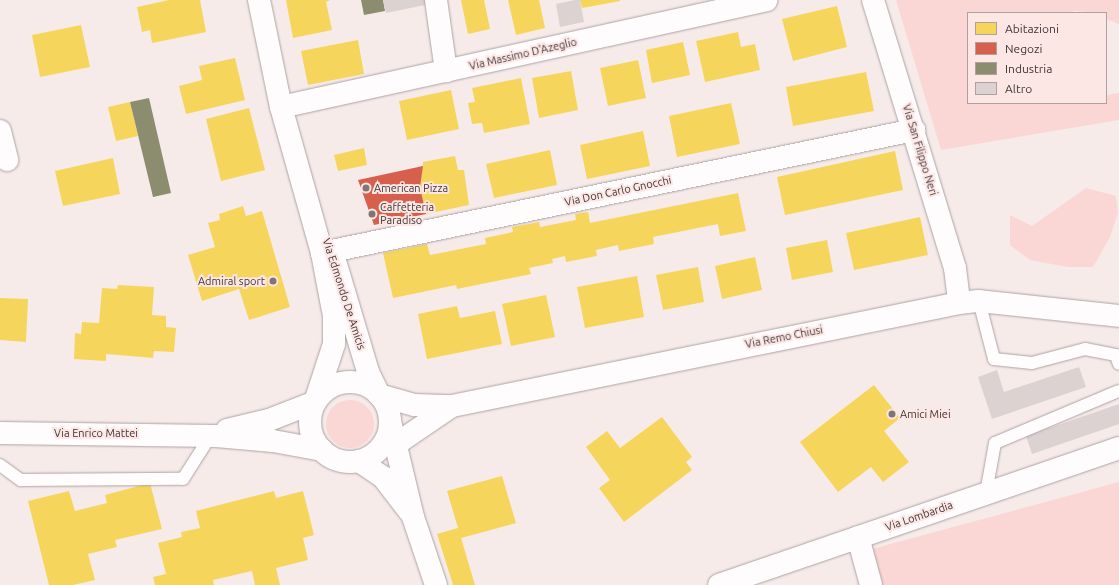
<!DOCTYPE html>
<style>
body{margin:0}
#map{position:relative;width:1119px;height:585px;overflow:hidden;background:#f7ebea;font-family:Ubuntu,sans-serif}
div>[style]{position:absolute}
.green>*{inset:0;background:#fad6d4}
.round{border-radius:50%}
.homes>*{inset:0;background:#f6d55c}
.shops>*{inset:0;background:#d6604d}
.industry>*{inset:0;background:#8c8c6e}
.building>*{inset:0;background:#dcd2d1}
.roads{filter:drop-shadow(0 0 1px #aca3a2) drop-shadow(0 0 1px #aca3a2)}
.service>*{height:12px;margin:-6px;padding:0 6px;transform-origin:6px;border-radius:6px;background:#fefcfc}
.minor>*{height:22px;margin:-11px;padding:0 11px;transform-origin:11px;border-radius:11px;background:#fefcfc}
.tertiary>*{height:22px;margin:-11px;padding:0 11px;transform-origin:11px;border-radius:11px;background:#fefcfc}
.tertiary>.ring{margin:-11px;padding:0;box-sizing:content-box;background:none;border:22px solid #fefcfc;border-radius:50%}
.dots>*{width:11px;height:11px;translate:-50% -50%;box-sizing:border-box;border:2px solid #fce7e5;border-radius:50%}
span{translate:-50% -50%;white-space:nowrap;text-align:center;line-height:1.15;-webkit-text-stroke:4px #fce7e5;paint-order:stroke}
.street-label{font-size:11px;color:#3e3535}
.poi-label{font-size:11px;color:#3e3535}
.left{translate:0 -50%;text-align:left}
.right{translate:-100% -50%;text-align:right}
.legend{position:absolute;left:967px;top:12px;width:140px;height:92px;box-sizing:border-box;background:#fce7e5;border:1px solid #b0a09f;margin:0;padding:5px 7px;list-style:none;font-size:12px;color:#3e3535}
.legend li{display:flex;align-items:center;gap:8px;height:20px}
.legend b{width:20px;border:1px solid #b0a09f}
</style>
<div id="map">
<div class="green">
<i style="clip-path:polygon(896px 0,1119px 0,1119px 24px,1106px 19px,1106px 13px,1074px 11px,1072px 13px,968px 13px,968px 103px,1106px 103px,1106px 95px,1119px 93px,1119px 120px,941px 150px)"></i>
<i style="clip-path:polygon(1086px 188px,1116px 196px,1118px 213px,1110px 237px,1093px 267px,1068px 267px,1030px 260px,1010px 245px,1010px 215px,1032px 226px)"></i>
<i class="round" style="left:326px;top:400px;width:48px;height:48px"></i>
<i style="clip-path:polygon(1119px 482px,1119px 585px,882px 585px,872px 549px)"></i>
</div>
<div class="homes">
<i style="clip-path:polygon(169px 0,200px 0,206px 32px,152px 43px,150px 30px,142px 32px,137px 7px)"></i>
<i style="clip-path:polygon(286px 0,330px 0,326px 2px,332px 30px,293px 38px)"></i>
<i style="clip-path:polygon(461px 0,484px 0,490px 29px,468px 34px)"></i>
<i style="clip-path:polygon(508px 0,539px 0,545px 28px,516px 35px)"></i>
<i style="clip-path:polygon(580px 0,620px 0,620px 1px,582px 8px)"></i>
<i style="clip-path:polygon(837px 6px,847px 47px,793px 61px,782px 19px)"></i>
<i style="clip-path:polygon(81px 25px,90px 67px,40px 77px,32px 35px)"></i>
<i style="clip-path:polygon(738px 32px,741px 47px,755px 44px,760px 70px,705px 82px,696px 41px)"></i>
<i style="clip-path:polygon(358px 40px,364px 74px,308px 85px,301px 51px)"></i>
<i style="clip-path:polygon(683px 42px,690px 75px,652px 83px,646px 50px)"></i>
<i style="clip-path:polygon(235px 58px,245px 100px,186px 114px,179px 86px,202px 80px,199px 66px)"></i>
<i style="clip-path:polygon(638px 60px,646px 98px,608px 106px,600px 68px)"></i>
<i style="clip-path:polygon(571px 71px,578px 110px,539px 118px,532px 78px)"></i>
<i style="clip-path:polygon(866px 72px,874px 111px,793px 126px,786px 87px)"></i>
<i style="clip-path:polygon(521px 78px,530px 124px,484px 133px,482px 123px,472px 124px,468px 103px,475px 102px,472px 88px)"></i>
<i style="clip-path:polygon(451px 90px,459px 129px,407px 140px,399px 101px)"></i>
<i style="clip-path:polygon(130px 102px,138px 136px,116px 141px,108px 107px)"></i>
<i style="clip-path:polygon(731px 103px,740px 144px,677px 157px,669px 116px)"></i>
<i style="clip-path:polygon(249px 108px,265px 170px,221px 181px,206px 119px)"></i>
<i style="clip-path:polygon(643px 131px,650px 166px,587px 179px,580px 145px)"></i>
<i style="clip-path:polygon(364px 148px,367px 165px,338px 171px,334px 155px)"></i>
<i style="clip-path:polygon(550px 150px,557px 185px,494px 198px,486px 164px)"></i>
<i style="clip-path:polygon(895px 151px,903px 190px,785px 215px,777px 177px)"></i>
<i style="clip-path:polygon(455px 156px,458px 170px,464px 170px,469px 205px,426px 214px,420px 187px,423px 162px)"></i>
<i style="clip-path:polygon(113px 158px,120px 194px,63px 206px,55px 171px)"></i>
<i style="clip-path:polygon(738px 193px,746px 231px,720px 236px,718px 224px,653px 237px,654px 244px,619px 251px,618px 245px,596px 250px,597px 256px,566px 262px,565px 256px,552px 259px,553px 263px,529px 268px,531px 274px,457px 289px,456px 285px,393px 298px,383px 253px,427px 244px,430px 255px,486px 244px,485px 238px,513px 232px,512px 227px,539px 222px,540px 227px,576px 220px,575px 214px,588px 212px,590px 223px)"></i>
<i style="clip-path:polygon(243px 206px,246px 216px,262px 211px,290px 307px,249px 320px,239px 289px,202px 301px,188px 255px,215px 247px,208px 223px,220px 220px,219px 214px)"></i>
<i style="clip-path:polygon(920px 217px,928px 255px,854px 270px,846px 233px)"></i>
<i style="clip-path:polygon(827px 240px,833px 272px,792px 280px,786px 248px)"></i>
<i style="clip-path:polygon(755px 257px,762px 290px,722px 299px,715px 266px)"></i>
<i style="clip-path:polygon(698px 267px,704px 302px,663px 310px,656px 275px)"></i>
<i style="clip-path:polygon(637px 276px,644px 317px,585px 328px,577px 287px)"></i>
<i style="clip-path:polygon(118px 285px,154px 287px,152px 315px,166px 316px,166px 327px,176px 328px,174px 352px,154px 351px,153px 358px,106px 354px,106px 361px,74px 359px,75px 333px,81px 334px,82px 322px,99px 323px,102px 288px,117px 289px)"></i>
<i style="clip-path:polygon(546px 295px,555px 337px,511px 346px,502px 304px)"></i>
<i style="clip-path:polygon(0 298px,28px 299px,26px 342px,0 340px)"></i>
<i style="clip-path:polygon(457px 306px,460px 318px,495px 311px,502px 344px,427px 359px,418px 314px)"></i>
<i style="clip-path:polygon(874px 385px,900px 418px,884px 431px,909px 462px,883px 482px,871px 467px,838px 492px,800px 442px)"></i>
<i style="clip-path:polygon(662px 417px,692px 457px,686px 462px,692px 470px,624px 522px,599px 488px,610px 480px,586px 447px,607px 431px,620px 448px)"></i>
<i style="clip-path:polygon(502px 476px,516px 523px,461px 538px,475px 585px,453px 585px,437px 534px,458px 528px,447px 491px)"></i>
<i style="clip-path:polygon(150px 483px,162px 529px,115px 540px,117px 547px,88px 554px,95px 580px,73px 585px,49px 585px,28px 501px,69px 491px,75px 511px,107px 503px,105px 495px)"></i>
<i style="clip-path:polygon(274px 491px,276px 498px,303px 491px,314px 535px,303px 538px,308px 560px,276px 568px,280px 585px,255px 585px,252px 571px,213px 580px,214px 585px,155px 585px,153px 577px,166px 574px,158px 543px,182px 537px,181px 532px,200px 528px,196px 511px)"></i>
</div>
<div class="shops">
<i style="clip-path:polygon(423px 166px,420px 187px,426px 214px,374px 225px,358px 180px)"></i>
</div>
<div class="industry">
<i style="clip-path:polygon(361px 0,383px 0,385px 11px,364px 15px)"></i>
<i style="clip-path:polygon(149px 98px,171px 193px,153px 197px,130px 102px)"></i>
</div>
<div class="building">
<i style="clip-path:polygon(383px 0,429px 0,430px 4px,386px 13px)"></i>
<i style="clip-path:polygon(575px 0,580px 0,584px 22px,560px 27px,556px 4px)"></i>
<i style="clip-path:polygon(1079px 367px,1086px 387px,992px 419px,978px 377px,997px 370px,1004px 392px)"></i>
<i style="clip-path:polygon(1119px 404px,1119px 424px,1032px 454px,1026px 436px)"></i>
</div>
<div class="roads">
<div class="service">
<i style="left:979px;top:301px;width:60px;rotate:75.5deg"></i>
<i style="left:994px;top:359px;width:38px;rotate:6deg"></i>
<i style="left:1032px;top:363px;width:55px;rotate:-14.8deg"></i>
<i style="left:1085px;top:349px;width:32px;rotate:11deg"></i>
<i style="left:1116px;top:355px;width:9px;rotate:72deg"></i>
<i style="left:0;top:465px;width:26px;rotate:36deg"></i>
<i style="left:21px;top:480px;width:162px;rotate:-0.4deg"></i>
<i style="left:183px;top:479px;width:52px;rotate:-57.5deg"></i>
<i style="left:986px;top:493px;width:51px;rotate:-79.8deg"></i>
<i style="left:995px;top:443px;width:134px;rotate:-22.8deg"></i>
</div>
<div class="minor">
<i style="left:259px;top:0;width:109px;rotate:78.4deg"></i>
<i style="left:281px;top:107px;width:152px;rotate:74.3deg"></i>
<i style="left:322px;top:253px;width:64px;rotate:79.2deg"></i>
<i style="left:334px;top:316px;width:28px;rotate:90deg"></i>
<i style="left:334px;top:344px;width:61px;rotate:108.1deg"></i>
<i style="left:436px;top:0;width:72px;rotate:82deg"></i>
<i style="left:873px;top:0;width:280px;rotate:73deg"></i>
<i style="left:955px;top:268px;width:35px;rotate:83deg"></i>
<i style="left:281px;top:107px;width:497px;rotate:-12.4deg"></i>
<i style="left:0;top:131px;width:30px;rotate:76deg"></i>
<i style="left:322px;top:253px;width:605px;rotate:-11.74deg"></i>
<i style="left:335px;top:261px;width:116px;rotate:73.4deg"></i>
<i style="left:368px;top:372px;width:25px;rotate:64deg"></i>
<i style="left:390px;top:421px;width:99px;rotate:76.5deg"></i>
<i style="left:413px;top:517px;width:72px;rotate:71.3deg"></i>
<i style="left:359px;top:461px;width:29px;rotate:34deg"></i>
<i style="left:383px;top:477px;width:43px;rotate:52.6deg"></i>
<i style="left:858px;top:537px;width:50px;rotate:74.8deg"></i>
</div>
<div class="tertiary">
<i class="ring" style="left:310px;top:382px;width:58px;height:58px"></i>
<i style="left:379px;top:395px;width:37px;rotate:16deg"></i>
<i style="left:415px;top:405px;width:37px;rotate:2deg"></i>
<i style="left:452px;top:406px;width:517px;rotate:-11.48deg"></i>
<i style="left:959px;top:303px;width:20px;rotate:-6deg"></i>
<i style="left:979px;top:301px;width:141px;rotate:6.1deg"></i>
<i style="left:227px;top:430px;width:43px;rotate:-13.4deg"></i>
<i style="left:269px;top:420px;width:49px;rotate:-21.4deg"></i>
<i style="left:0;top:433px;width:216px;rotate:0.8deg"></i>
<i style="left:216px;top:436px;width:57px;rotate:5deg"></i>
<i style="left:273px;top:441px;width:50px;rotate:10.4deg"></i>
<i style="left:382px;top:446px;width:21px;rotate:-17deg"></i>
<i style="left:402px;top:440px;width:60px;rotate:-34.2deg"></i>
<i style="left:719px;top:585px;width:423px;rotate:-18.9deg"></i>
</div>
</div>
<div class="dots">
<i style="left:366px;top:188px;background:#7f7574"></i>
<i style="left:372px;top:214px;background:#7f7574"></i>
<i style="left:273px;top:281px;background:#7f7574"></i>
<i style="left:892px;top:414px;background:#7f7574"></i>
</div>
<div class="street-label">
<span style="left:523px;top:54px;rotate:-13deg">Via Massimo D'Azeglio</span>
<span style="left:920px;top:150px;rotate:73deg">Via San Filippo Neri</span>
<span style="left:618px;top:191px;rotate:-12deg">Via Don Carlo Gnocchi</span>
<span style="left:344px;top:294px;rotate:72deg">Via Edmondo De Amicis</span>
<span style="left:784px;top:337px;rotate:-11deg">Via Remo Chiusi</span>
<span style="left:96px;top:433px">Via Enrico Mattei</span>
<span style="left:919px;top:516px;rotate:-19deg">Via Lombardia</span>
</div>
<div class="poi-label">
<span class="left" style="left:374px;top:188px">American Pizza</span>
<span class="left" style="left:380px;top:214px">Caffetteria<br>Paradiso</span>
<span class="right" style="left:265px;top:281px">Admiral sport</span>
<span class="left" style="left:900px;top:414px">Amici Miei</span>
</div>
<ul class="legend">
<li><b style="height:11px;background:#f6d55c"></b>Abitazioni</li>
<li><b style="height:11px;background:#d6604d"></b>Negozi</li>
<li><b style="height:11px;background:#8c8c6e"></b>Industria</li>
<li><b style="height:11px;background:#dcd2d1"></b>Altro</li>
</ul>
</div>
